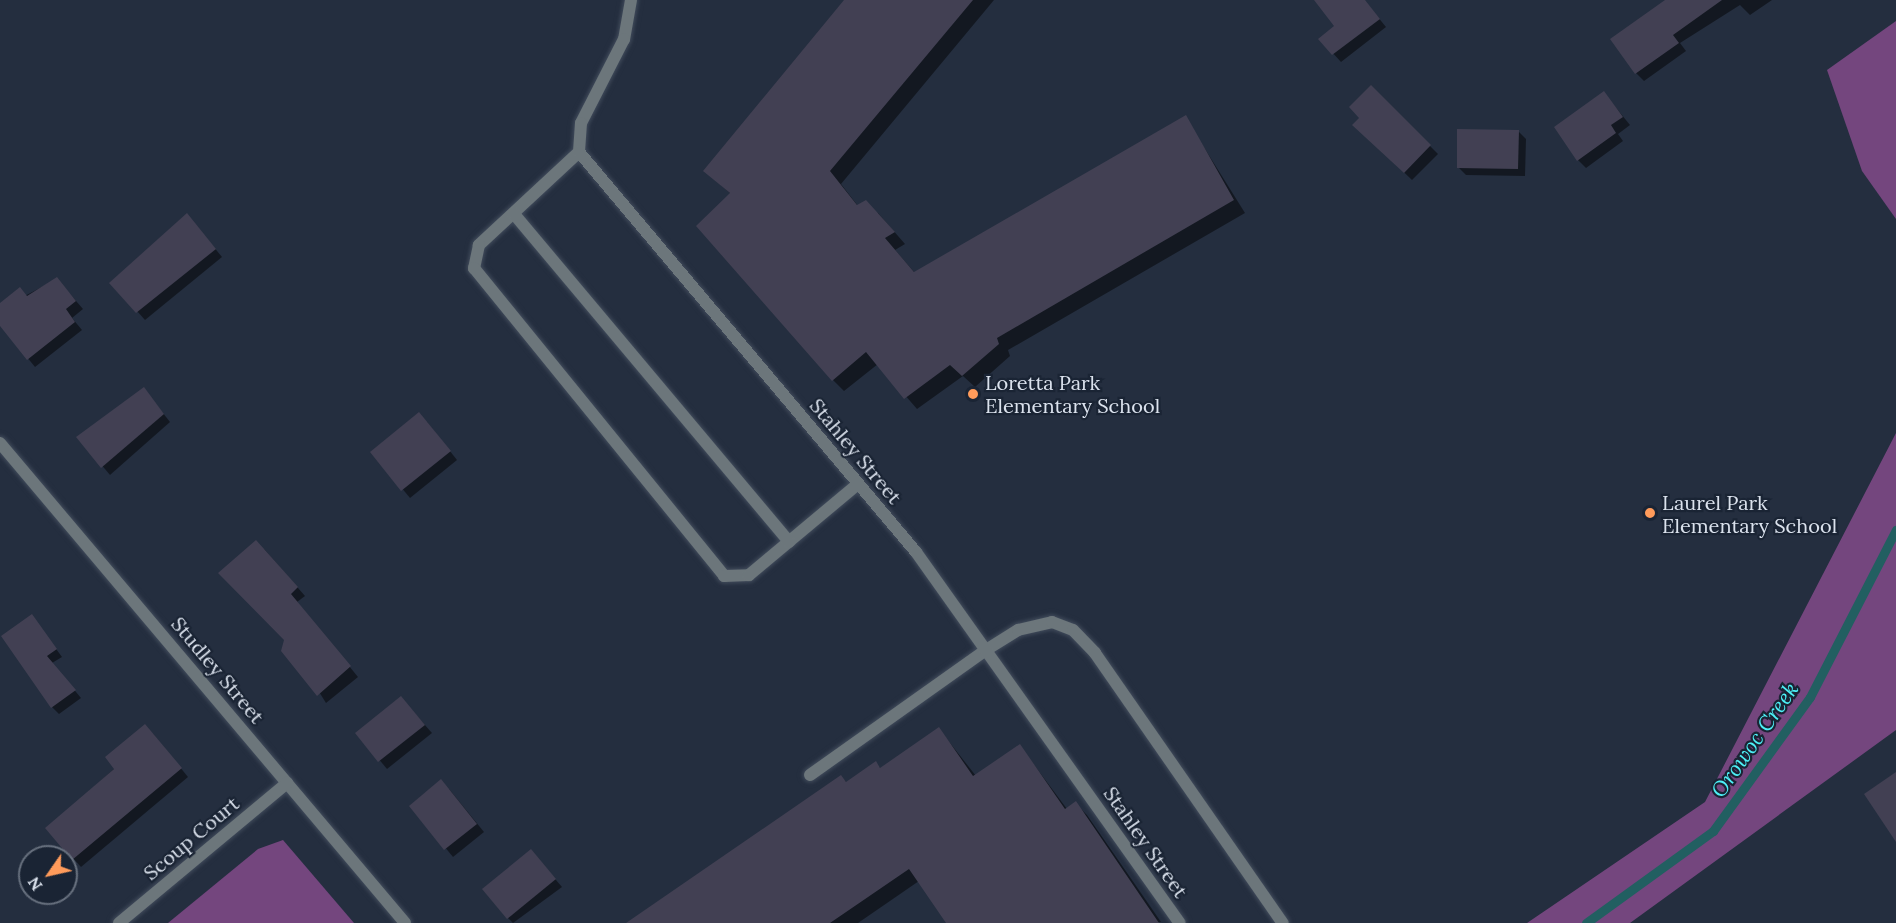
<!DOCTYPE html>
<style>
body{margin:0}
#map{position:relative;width:1896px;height:923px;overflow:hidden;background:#242e3f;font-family:Lora,serif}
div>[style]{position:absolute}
.forest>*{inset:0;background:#74467e}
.shadow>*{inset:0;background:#0007}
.stream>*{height:9px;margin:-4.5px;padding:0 4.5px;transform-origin:4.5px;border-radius:4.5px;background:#225f61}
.building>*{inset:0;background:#424053}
.roads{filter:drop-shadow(0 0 2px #414b5b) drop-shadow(0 0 2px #414b5b)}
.service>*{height:12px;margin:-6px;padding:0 6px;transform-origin:6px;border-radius:6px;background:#6c767b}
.minor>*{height:12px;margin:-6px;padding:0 6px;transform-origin:6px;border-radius:6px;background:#6c767b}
.dots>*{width:16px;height:16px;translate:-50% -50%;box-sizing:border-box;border:3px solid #1a2434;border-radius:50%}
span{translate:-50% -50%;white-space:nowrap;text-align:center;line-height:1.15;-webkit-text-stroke:4.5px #1a2434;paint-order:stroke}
.poi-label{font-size:20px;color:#dbe2ed}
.left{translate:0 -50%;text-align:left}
.street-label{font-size:20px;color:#dbe2ed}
.water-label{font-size:21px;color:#4df1f7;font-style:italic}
.north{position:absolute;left:18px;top:845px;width:60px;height:60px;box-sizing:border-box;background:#1a2434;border:2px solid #67707e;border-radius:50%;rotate:236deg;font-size:16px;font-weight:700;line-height:24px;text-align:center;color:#dbe2ed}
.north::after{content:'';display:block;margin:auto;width:21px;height:27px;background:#ff9b5b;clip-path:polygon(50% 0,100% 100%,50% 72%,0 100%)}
</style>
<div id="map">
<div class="forest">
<i style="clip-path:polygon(1896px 21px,1896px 219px,1862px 171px,1827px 70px)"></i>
<i style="clip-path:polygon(1896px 433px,1896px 730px,1630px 923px,1527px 923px,1705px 802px)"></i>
<i style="clip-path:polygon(283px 840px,354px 923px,168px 923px,258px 849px)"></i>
</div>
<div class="shadow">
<i style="clip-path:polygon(846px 0,994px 0,841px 184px,858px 206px,878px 213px,905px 244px,895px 250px,915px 273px,1185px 117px,1245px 213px,1008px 350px,1010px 356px,975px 387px,963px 376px,917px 409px,878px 364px,844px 391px,833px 380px,731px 194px,705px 171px)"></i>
<i style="clip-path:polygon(1318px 0,1364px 0,1386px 27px,1341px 62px,1320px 39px,1336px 26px)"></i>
<i style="clip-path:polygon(1666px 0,1772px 0,1750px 15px,1740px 5px,1680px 43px,1686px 51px,1644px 81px,1636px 73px)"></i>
<i style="clip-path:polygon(1371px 87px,1438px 154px,1412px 180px,1362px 132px)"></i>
<i style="clip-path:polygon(1604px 93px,1630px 125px,1618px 134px,1623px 141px,1586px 168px,1578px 160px)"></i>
<i style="clip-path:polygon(1518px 131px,1526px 139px,1525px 176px,1466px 175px,1458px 167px)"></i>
<i style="clip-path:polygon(194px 223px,222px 257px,145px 320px,112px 283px)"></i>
<i style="clip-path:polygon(57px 279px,83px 309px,72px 318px,82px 330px,35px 367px,0 324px,0 309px)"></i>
<i style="clip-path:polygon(144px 389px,170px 422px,110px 475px,78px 437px)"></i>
<i style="clip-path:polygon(427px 422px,457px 460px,410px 498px,372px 452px)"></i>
<i style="clip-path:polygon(264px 549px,305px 596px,297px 602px,358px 677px,326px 703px,286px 639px)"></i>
<i style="clip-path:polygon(32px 616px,62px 657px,52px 663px,81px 698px,59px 714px,52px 707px)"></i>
<i style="clip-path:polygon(401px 698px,432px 733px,387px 769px,357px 733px)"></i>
<i style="clip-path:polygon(939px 729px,976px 776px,1020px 746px,1067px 809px,1075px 803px,1087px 815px,1161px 922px,948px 923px,919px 881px,858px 923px,628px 923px,841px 777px,847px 783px,875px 763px,881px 769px)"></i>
<i style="clip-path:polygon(153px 734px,188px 777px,81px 867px,47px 829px)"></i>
<i style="clip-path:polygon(449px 789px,484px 832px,453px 857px,411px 806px)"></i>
<i style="clip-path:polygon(538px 859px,562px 887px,513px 923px,508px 918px)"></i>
</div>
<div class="stream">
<i style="left:1586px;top:923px;width:157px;rotate:-35.9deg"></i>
<i style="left:1713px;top:831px;width:165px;rotate:-54.1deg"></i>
<i style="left:1810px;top:697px;width:188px;rotate:-62.8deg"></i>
</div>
<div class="building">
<i style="clip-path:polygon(844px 0,973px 0,830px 171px,857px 205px,866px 200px,895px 232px,885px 238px,914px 272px,1186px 115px,1234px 200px,997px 338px,999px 344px,962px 376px,950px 365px,904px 399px,866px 352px,832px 381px,696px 226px,730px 193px,703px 171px)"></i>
<i style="clip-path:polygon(1314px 0,1365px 0,1380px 19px,1332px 55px,1318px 39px,1334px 26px)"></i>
<i style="clip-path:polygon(1665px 0,1722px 0,1673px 35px,1679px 43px,1635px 74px,1610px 39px)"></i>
<i style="clip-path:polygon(1371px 85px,1431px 145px,1404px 173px,1352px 125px,1359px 118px,1349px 107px)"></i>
<i style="clip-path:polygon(1604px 91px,1623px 117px,1611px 125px,1616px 133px,1577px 161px,1554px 127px)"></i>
<i style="clip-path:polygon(1457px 129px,1519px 130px,1518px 169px,1457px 168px)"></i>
<i style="clip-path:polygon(187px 213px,216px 249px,136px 313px,109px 283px)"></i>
<i style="clip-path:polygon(57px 277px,76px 301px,66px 309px,75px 322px,27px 360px,0 326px,0 303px,20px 287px,27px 296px)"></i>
<i style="clip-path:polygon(144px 387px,164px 414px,101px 468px,76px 437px)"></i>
<i style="clip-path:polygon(419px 412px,451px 451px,401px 491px,370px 452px)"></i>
<i style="clip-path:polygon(256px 540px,298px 587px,291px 594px,351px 666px,317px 696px,281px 651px,284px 640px,218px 573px)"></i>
<i style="clip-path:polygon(32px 614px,57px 649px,47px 656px,76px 690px,51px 708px,1px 636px)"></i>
<i style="clip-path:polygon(401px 696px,425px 725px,378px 762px,355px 733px)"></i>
<i style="clip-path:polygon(145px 724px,182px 768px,72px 860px,45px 828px,114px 769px,105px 757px)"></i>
<i style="clip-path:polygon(939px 727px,973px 776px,1020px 744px,1065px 809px,1076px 801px,1159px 923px,946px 923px,909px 869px,830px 923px,626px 923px,841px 775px,846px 782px,876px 761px,880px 768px)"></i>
<i style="clip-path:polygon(1896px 772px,1896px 842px,1864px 794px)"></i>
<i style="clip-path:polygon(441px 779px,477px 824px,444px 850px,409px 806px)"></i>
<i style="clip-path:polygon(531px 849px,556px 879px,507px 919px,482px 889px)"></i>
</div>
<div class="roads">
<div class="service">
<i style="left:579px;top:152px;width:137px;rotate:137.1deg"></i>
<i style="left:479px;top:245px;width:24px;rotate:102deg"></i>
<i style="left:474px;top:268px;width:397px;rotate:50.9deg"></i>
<i style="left:724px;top:576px;width:25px;rotate:-2deg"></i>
<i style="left:749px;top:575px;width:142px;rotate:-39.9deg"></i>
<i style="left:514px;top:214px;width:428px;rotate:50deg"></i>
<i style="left:810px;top:775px;width:216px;rotate:-35.4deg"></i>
<i style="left:986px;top:650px;width:38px;rotate:-32deg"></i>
<i style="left:1018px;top:630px;width:35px;rotate:-13deg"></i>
<i style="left:1052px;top:622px;width:22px;rotate:21deg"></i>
<i style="left:1073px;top:630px;width:32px;rotate:46deg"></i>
<i style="left:1095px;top:653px;width:329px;rotate:55.2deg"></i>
</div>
<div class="minor">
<i style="left:631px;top:0;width:40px;rotate:100deg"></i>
<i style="left:624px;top:39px;width:94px;rotate:117.1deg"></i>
<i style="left:581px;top:123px;width:29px;rotate:94deg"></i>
<i style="left:579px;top:152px;width:523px;rotate:49.89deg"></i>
<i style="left:916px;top:552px;width:455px;rotate:54.6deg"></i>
<i style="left:0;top:443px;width:628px;rotate:49.84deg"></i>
<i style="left:119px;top:923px;width:219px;rotate:-39.8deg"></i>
</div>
</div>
<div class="dots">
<i style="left:973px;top:394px;background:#ff9b5b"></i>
<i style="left:1650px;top:513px;background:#ff9b5b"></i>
</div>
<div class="poi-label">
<span class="left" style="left:985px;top:394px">Loretta Park<br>Elementary School</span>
<span class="left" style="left:1662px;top:514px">Laurel Park<br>Elementary School</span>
</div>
<div class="street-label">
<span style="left:856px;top:451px;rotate:50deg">Stahley Street</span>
<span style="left:218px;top:670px;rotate:50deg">Studley Street</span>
<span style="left:191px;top:838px;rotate:-40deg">Scoup Court</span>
<span style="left:1146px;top:842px;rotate:55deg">Stahley Street</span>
</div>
<div class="water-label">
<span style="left:1755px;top:740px;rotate:-55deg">Orowoc Creek</span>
</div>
<div class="north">N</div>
</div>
